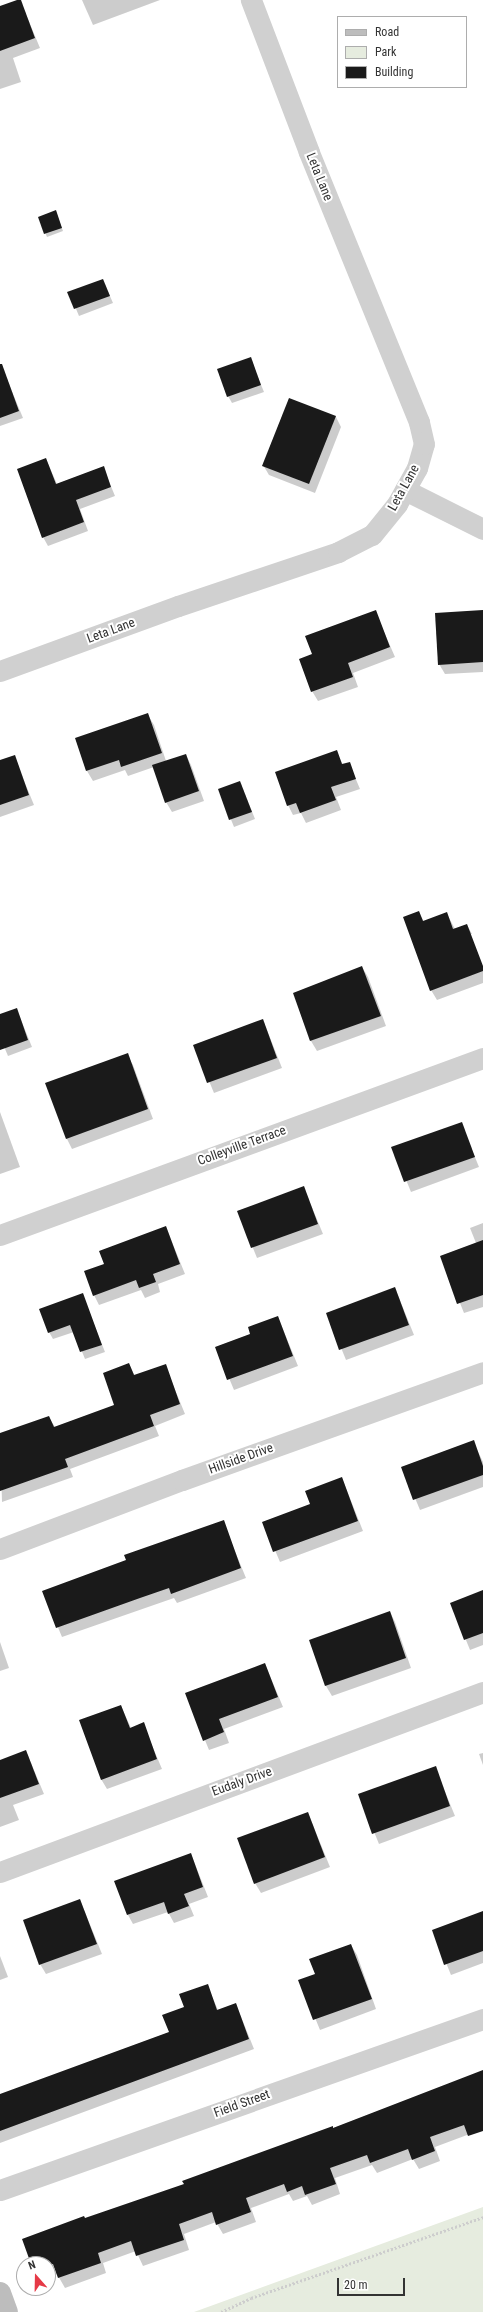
<!DOCTYPE html>
<style>
body{margin:0}
#map{position:relative;width:483px;height:2312px;overflow:hidden;background:#fff;font-family:"Roboto Condensed",sans-serif}
div>[style]{position:absolute}
.green>*{inset:0;background:#e6ecdf}
.shadow>*{inset:0;background:#0003}
.building>*{inset:0;background:#1a1a1a}
.path>*{height:2.5px;margin-top:-1.25px;transform-origin:0;background:repeating-linear-gradient(90deg,#cdcdcd 0 2px,transparent 0 4px)}
.street>*{height:21px;margin:-10.5px;padding:0 10.5px;transform-origin:10.5px;border-radius:10.5px;background:#d0d0d0}
.secondary>*{height:22px;margin:-11px;padding:0 11px;transform-origin:11px;border-radius:11px;background:#bdbdbd}
span{translate:-50% -50%;white-space:nowrap;text-align:center;line-height:1.15;-webkit-text-stroke:4px #fff;paint-order:stroke}
.street-label{font-size:13px;color:#333}
.legend{position:absolute;left:337px;top:16px;width:130px;height:72px;box-sizing:border-box;background:#fff;border:1px solid #adadad;margin:0;padding:5px 7px;list-style:none;font-size:12px;color:#333}
.legend li{display:flex;align-items:center;gap:8px;height:20px}
.legend b{width:20px;border:1px solid #adadad}
.north{position:absolute;left:16px;top:2256px;width:40px;height:40px;box-sizing:border-box;background:#fff;border:1px solid #adadad;border-radius:50%;rotate:340deg;font-size:11px;font-weight:700;line-height:16px;text-align:center;color:#333}
.north::after{content:'';display:block;margin:auto;width:14px;height:18px;background:#e63946;clip-path:polygon(50% 0,100% 100%,50% 72%,0 100%)}
.scale{position:absolute;left:337px;top:2278px;width:68px;height:18px;box-sizing:border-box;border:2px solid #333;border-top:0;padding-left:5px;font-size:12px;line-height:14px;white-space:nowrap;color:#333;-webkit-text-stroke:3px #fff;paint-order:stroke}
</style>
<div id="map">
<div class="green">
<i style="clip-path:polygon(483px 2207px,483px 2312px,194px 2312px)"></i>
</div>
<div class="shadow">
<i style="clip-path:polygon(20px 0,40px 48px,13px 58px,21px 82px,0 89px,0 7px)"></i>
<i style="clip-path:polygon(82px 0,160px 0,93px 25px)"></i>
<i style="clip-path:polygon(57px 215px,63px 231px,47px 237px,39px 218px)"></i>
<i style="clip-path:polygon(103px 280px,113px 303px,79px 316px,69px 292px)"></i>
<i style="clip-path:polygon(250px 358px,264px 392px,232px 403px,228px 396px)"></i>
<i style="clip-path:polygon(4px 372px,23px 418px,0 426px,0 374px)"></i>
<i style="clip-path:polygon(289px 399px,336px 417px,341px 427px,315px 493px,269px 475px,263px 465px)"></i>
<i style="clip-path:polygon(46px 459px,57px 484px,103px 467px,115px 496px,80px 509px,88px 531px,48px 546px,43px 537px)"></i>
<i style="clip-path:polygon(375px 611px,395px 657px,353px 673px,358px 687px,318px 701px,312px 691px,313px 655px)"></i>
<i style="clip-path:polygon(483px 611px,483px 672px,445px 674px,439px 664px)"></i>
<i style="clip-path:polygon(148px 715px,154px 725px,166px 761px,186px 755px,191px 765px,204px 801px,172px 812px,166px 802px,154px 767px,128px 776px,125px 770px,93px 781px,87px 771px,76px 739px)"></i>
<i style="clip-path:polygon(336px 751px,343px 765px,349px 763px,360px 789px,336px 797px,341px 810px,306px 823px,301px 813px,293px 815px,288px 805px)"></i>
<i style="clip-path:polygon(14px 756px,34px 805px,0 817px,0 761px)"></i>
<i style="clip-path:polygon(240px 782px,255px 819px,234px 827px,219px 790px)"></i>
<i style="clip-path:polygon(419px 912px,424px 922px,447px 914px,455px 929px,467px 925px,472px 934px,470px 934px,483px 968px,483px 983px,437px 1000px,431px 990px)"></i>
<i style="clip-path:polygon(362px 967px,368px 977px,386px 1026px,317px 1051px,311px 1041px,294px 993px)"></i>
<i style="clip-path:polygon(17px 1010px,32px 1047px,8px 1056px,0 1037px,0 1015px)"></i>
<i style="clip-path:polygon(263px 1020px,282px 1068px,214px 1093px,194px 1045px)"></i>
<i style="clip-path:polygon(127px 1055px,133px 1065px,153px 1119px,72px 1149px,67px 1139px,47px 1084px)"></i>
<i style="clip-path:polygon(0 1112px,20px 1167px,0 1174px)"></i>
<i style="clip-path:polygon(461px 1123px,479px 1167px,411px 1192px,393px 1148px)"></i>
<i style="clip-path:polygon(304px 1188px,323px 1234px,257px 1258px,238px 1211px)"></i>
<i style="clip-path:polygon(483px 1223px,483px 1307px,464px 1313px,441px 1256px,476px 1243px,470px 1228px)"></i>
<i style="clip-path:polygon(166px 1227px,185px 1274px,158px 1284px,160px 1292px,145px 1298px,141px 1290px,99px 1305px,94px 1295px,105px 1265px)"></i>
<i style="clip-path:polygon(395px 1288px,414px 1335px,346px 1360px,327px 1313px)"></i>
<i style="clip-path:polygon(82px 1294px,105px 1352px,85px 1359px,74px 1332px,53px 1339px,49px 1332px)"></i>
<i style="clip-path:polygon(278px 1317px,298px 1366px,234px 1390px,216px 1347px,251px 1334px)"></i>
<i style="clip-path:polygon(129px 1364px,135px 1376px,165px 1365px,185px 1414px,155px 1426px,159px 1436px,70px 1469px,73px 1477px,2px 1502px,0 1434px,49px 1417px,55px 1427px,116px 1405px)"></i>
<i style="clip-path:polygon(473px 1441px,483px 1462px,483px 1487px,420px 1510px,402px 1467px)"></i>
<i style="clip-path:polygon(342px 1478px,363px 1531px,280px 1562px,263px 1522px,311px 1505px)"></i>
<i style="clip-path:polygon(223px 1522px,246px 1578px,177px 1603px,174px 1598px,62px 1637px,43px 1592px,128px 1561px)"></i>
<i style="clip-path:polygon(483px 1592px,483px 1645px,470px 1650px,451px 1603px)"></i>
<i style="clip-path:polygon(390px 1612px,395px 1622px,411px 1668px,332px 1696px,326px 1686px,310px 1641px)"></i>
<i style="clip-path:polygon(0 1642px,9px 1668px,0 1671px)"></i>
<i style="clip-path:polygon(265px 1664px,283px 1707px,224px 1729px,229px 1743px,209px 1750px,186px 1694px)"></i>
<i style="clip-path:polygon(121px 1706px,131px 1728px,143px 1724px,162px 1769px,107px 1789px,101px 1779px)"></i>
<i style="clip-path:polygon(26px 1751px,44px 1794px,13px 1805px,19px 1820px,0 1827px,0 1761px)"></i>
<i style="clip-path:polygon(483px 1753px,483px 1765px,479px 1754px)"></i>
<i style="clip-path:polygon(435px 1767px,455px 1816px,379px 1844px,359px 1795px)"></i>
<i style="clip-path:polygon(308px 1813px,330px 1867px,261px 1893px,255px 1883px)"></i>
<i style="clip-path:polygon(191px 1854px,208px 1897px,189px 1904px,194px 1916px,174px 1923px,168px 1912px,133px 1924px,128px 1915px)"></i>
<i style="clip-path:polygon(80px 1900px,102px 1954px,46px 1974px,40px 1964px)"></i>
<i style="clip-path:polygon(483px 1913px,483px 1963px,451px 1975px,433px 1931px)"></i>
<i style="clip-path:polygon(351px 1945px,357px 1955px,376px 2009px,320px 2030px,300px 1981px,316px 1975px)"></i>
<i style="clip-path:polygon(0 1956px,8px 1977px,0 1980px)"></i>
<i style="clip-path:polygon(207px 1985px,218px 2010px,236px 2004px,254px 2049px,0 2143px,0 2095px,170px 2032px,185px 2007px)"></i>
<i style="clip-path:polygon(483px 2071px,483px 2129px,435px 2147px,440px 2161px,419px 2169px,413px 2159px,377px 2173px,372px 2165px,335px 2178px,340px 2194px,312px 2205px,307px 2196px,293px 2201px,289px 2194px,251px 2208px,256px 2222px,223px 2234px,216px 2222px,184px 2234px,189px 2250px,143px 2266px,136px 2251px,103px 2263px,106px 2273px,65px 2288px,57px 2274px,48px 2278px,48px 2264px,32px 2264px,85px 2219px,185px 2185px)"></i>
</div>
<div class="building">
<i style="clip-path:polygon(17px 0,21px 0,35px 38px,0 51px,0 6px)"></i>
<i style="clip-path:polygon(56px 210px,62px 228px,44px 234px,38px 217px)"></i>
<i style="clip-path:polygon(103px 279px,110px 296px,74px 309px,67px 292px)"></i>
<i style="clip-path:polygon(251px 357px,261px 385px,227px 397px,217px 369px)"></i>
<i style="clip-path:polygon(0 364px,2px 364px,19px 411px,0 418px)"></i>
<i style="clip-path:polygon(289px 398px,336px 416px,309px 484px,262px 466px)"></i>
<i style="clip-path:polygon(46px 458px,56px 484px,104px 466px,111px 487px,76px 500px,84px 522px,42px 538px,17px 469px)"></i>
<i style="clip-path:polygon(376px 610px,390px 647px,348px 663px,353px 677px,311px 692px,299px 659px,312px 654px,305px 636px)"></i>
<i style="clip-path:polygon(483px 610px,483px 662px,438px 665px,435px 613px)"></i>
<i style="clip-path:polygon(148px 713px,162px 753px,121px 767px,119px 760px,86px 771px,75px 738px)"></i>
<i style="clip-path:polygon(337px 750px,342px 764px,350px 762px,356px 779px,331px 787px,336px 800px,300px 813px,296px 803px,287px 806px,275px 772px)"></i>
<i style="clip-path:polygon(186px 754px,199px 791px,165px 803px,152px 765px)"></i>
<i style="clip-path:polygon(15px 755px,29px 795px,0 805px,0 760px)"></i>
<i style="clip-path:polygon(240px 781px,252px 812px,229px 820px,218px 789px)"></i>
<i style="clip-path:polygon(419px 911px,423px 921px,447px 912px,453px 929px,467px 924px,483px 966px,483px 971px,430px 991px,403px 917px)"></i>
<i style="clip-path:polygon(362px 966px,381px 1016px,310px 1041px,293px 993px)"></i>
<i style="clip-path:polygon(17px 1008px,28px 1040px,0 1050px,0 1014px)"></i>
<i style="clip-path:polygon(263px 1019px,277px 1058px,207px 1083px,193px 1045px)"></i>
<i style="clip-path:polygon(128px 1053px,148px 1109px,66px 1139px,45px 1083px)"></i>
<i style="clip-path:polygon(462px 1122px,475px 1157px,404px 1182px,391px 1147px)"></i>
<i style="clip-path:polygon(304px 1186px,318px 1224px,251px 1248px,237px 1211px)"></i>
<i style="clip-path:polygon(166px 1226px,180px 1264px,153px 1274px,156px 1282px,139px 1288px,136px 1280px,93px 1296px,84px 1271px,104px 1264px,99px 1251px)"></i>
<i style="clip-path:polygon(483px 1240px,483px 1295px,457px 1304px,440px 1256px)"></i>
<i style="clip-path:polygon(395px 1287px,409px 1325px,339px 1350px,326px 1313px)"></i>
<i style="clip-path:polygon(83px 1293px,102px 1345px,80px 1352px,70px 1325px,48px 1333px,39px 1309px)"></i>
<i style="clip-path:polygon(278px 1316px,293px 1356px,227px 1380px,215px 1347px,250px 1334px,248px 1327px)"></i>
<i style="clip-path:polygon(129px 1363px,134px 1375px,166px 1364px,180px 1404px,150px 1415px,154px 1426px,65px 1459px,68px 1467px,0 1491px,0 1433px,49px 1416px,54px 1427px,114px 1405px,103px 1373px)"></i>
<i style="clip-path:polygon(474px 1440px,483px 1466px,483px 1475px,413px 1500px,401px 1467px)"></i>
<i style="clip-path:polygon(342px 1477px,358px 1521px,273px 1552px,262px 1522px,310px 1504px,305px 1491px)"></i>
<i style="clip-path:polygon(224px 1520px,241px 1568px,171px 1594px,169px 1588px,140px 1598px,56px 1628px,42px 1591px,126px 1560px,124px 1555px)"></i>
<i style="clip-path:polygon(483px 1590px,483px 1633px,464px 1640px,450px 1603px)"></i>
<i style="clip-path:polygon(390px 1611px,406px 1658px,325px 1686px,309px 1640px)"></i>
<i style="clip-path:polygon(265px 1663px,278px 1697px,219px 1719px,224px 1732px,203px 1741px,185px 1693px)"></i>
<i style="clip-path:polygon(121px 1705px,130px 1728px,144px 1722px,157px 1759px,101px 1780px,79px 1720px)"></i>
<i style="clip-path:polygon(26px 1750px,39px 1784px,0 1798px,0 1760px)"></i>
<i style="clip-path:polygon(436px 1766px,450px 1806px,372px 1834px,358px 1794px)"></i>
<i style="clip-path:polygon(308px 1812px,325px 1857px,254px 1884px,237px 1838px)"></i>
<i style="clip-path:polygon(191px 1853px,203px 1887px,184px 1894px,189px 1906px,168px 1914px,164px 1902px,127px 1915px,114px 1881px)"></i>
<i style="clip-path:polygon(80px 1899px,97px 1944px,39px 1965px,23px 1920px)"></i>
<i style="clip-path:polygon(483px 1911px,483px 1951px,444px 1965px,432px 1930px)"></i>
<i style="clip-path:polygon(351px 1944px,372px 1999px,313px 2020px,298px 1980px,315px 1974px,309px 1959px)"></i>
<i style="clip-path:polygon(208px 1984px,217px 2010px,236px 2003px,249px 2039px,0 2131px,0 2094px,169px 2032px,162px 2015px,184px 2007px,179px 1994px)"></i>
<i style="clip-path:polygon(483px 2070px,483px 2131px,468px 2136px,464px 2125px,430px 2137px,435px 2151px,412px 2160px,408px 2149px,370px 2163px,367px 2155px,330px 2168px,336px 2184px,305px 2195px,302px 2186px,287px 2192px,284px 2184px,246px 2198px,251px 2212px,216px 2225px,212px 2212px,179px 2224px,184px 2240px,136px 2256px,131px 2241px,98px 2253px,101px 2263px,58px 2278px,53px 2264px,31px 2264px,22px 2239px,84px 2216px,85px 2218px,184px 2184px,182px 2181px,333px 2126px,333px 2128px)"></i>
</div>
<div class="path">
<i style="left:221px;top:2312px;width:33px;rotate:-25deg"></i>
<i style="left:251px;top:2298px;width:246px;rotate:-19.2deg"></i>
</div>
<div class="street">
<i style="left:405px;top:490px;width:87px;rotate:26.6deg"></i>
<i style="left:0;top:671px;width:189px;rotate:-20.1deg"></i>
<i style="left:178px;top:606px;width:169px;rotate:-18.6deg"></i>
<i style="left:338px;top:552px;width:38px;rotate:-27deg"></i>
<i style="left:372px;top:535px;width:40px;rotate:-51deg"></i>
<i style="left:397px;top:504px;width:41px;rotate:-60.9deg"></i>
<i style="left:417px;top:468px;width:25px;rotate:-74deg"></i>
<i style="left:424px;top:444px;width:23px;rotate:-103deg"></i>
<i style="left:419px;top:422px;width:292px;rotate:-112.2deg"></i>
<i style="left:309px;top:152px;width:163px;rotate:-110.9deg"></i>
<i style="left:0;top:1235px;width:514px;rotate:-20.13deg"></i>
<i style="left:0;top:1549px;width:195px;rotate:-20.8deg"></i>
<i style="left:182px;top:1480px;width:320px;rotate:-19.7deg"></i>
<i style="left:0;top:1872px;width:515px;rotate:-20.44deg"></i>
<i style="left:0;top:2190px;width:512px;rotate:-19.5deg"></i>
</div>
<div class="secondary">
<i style="left:0;top:2293px;width:20px;rotate:70deg"></i>
</div>
<div class="street-label">
<span style="left:319px;top:177px;rotate:68deg">Leta Lane</span>
<span style="left:404px;top:488px;rotate:-61deg">Leta Lane</span>
<span style="left:111px;top:631px;rotate:-20deg">Leta Lane</span>
<span style="left:242px;top:1146px;rotate:-20deg">Colleyville Terrace</span>
<span style="left:241px;top:1459px;rotate:-20deg">Hillside Drive</span>
<span style="left:242px;top:1782px;rotate:-20deg">Eudaly Drive</span>
<span style="left:242px;top:2104px;rotate:-20deg">Field Street</span>
</div>
<ul class="legend">
<li><b style="height:5px;background:#bdbdbd"></b>Road</li>
<li><b style="height:11px;background:#e6ecdf"></b>Park</li>
<li><b style="height:11px;background:#1a1a1a"></b>Building</li>
</ul>
<div class="north">N</div>
<div class="scale">20 m</div>
</div>
